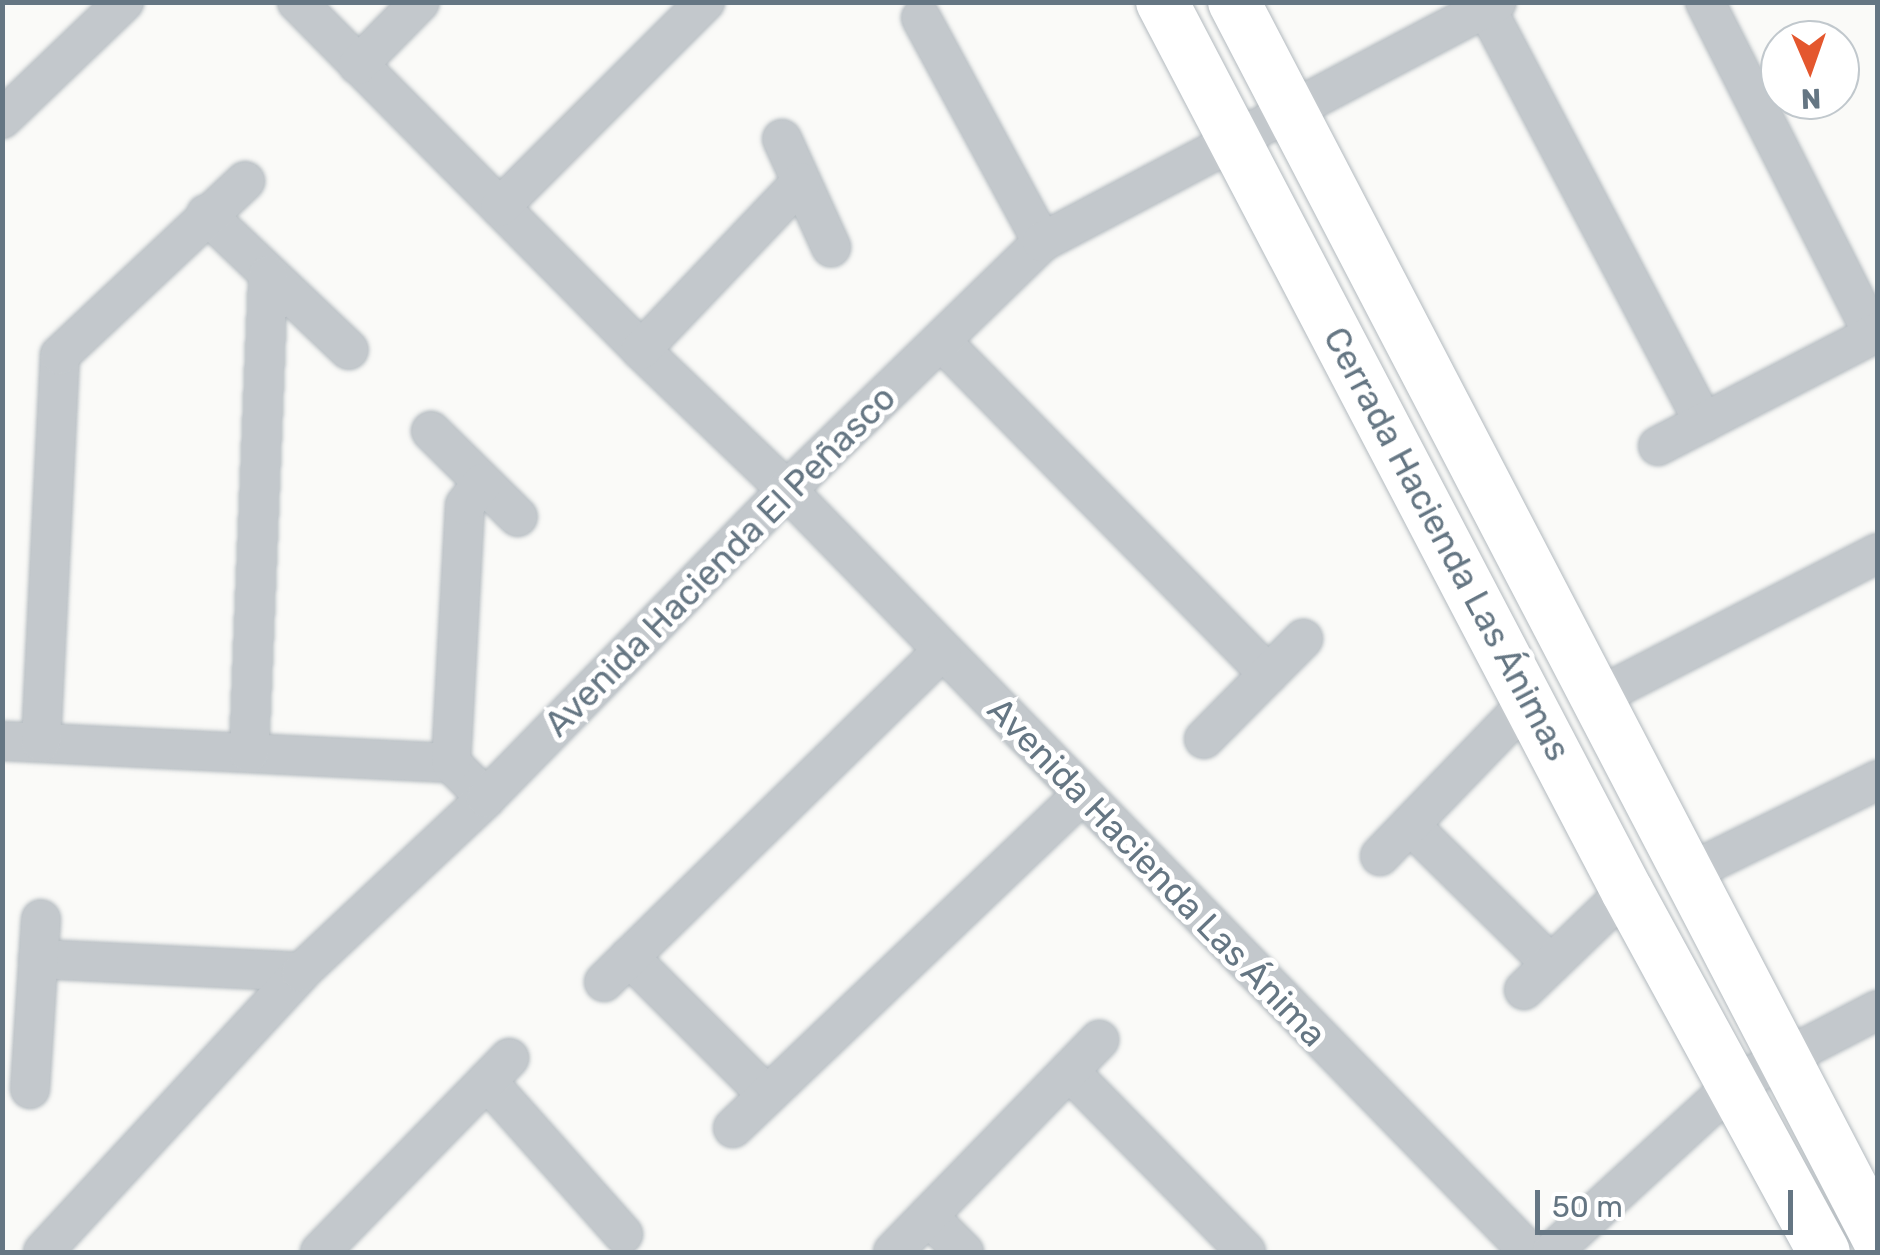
<!DOCTYPE html>
<meta charset="utf-8">
<style>
body{margin:0}
#map{position:relative;width:1880px;height:1255px;overflow:hidden;background:#fafaf8;font-family:Rubik,sans-serif}
div>[style]{position:absolute}
.roads{filter:drop-shadow(0 0 2px #b3babf) drop-shadow(0 0 2px #b3babf)}
.street>*{height:38px;margin:-19px;padding:0 19px;transform-origin:19px;border-radius:19px;background:#c3c8cc}
.secondary>*{height:52px;margin:-26px;padding:0 26px;transform-origin:26px;border-radius:26px;background:#fff}
span{translate:-50% -50%;white-space:nowrap;text-align:center;line-height:1.15;-webkit-text-stroke:10px #fff;paint-order:stroke}
.street-label{font-size:35px;color:#657683}
.frame{position:absolute;inset:0;border:5px solid #657683;pointer-events:none}
.north{position:absolute;left:1760px;top:20px;width:100px;height:100px;box-sizing:border-box;background:#fff;border:2px solid #c1c8cd;border-radius:50%;rotate:178deg;font-size:28px;font-weight:700;line-height:40px;text-align:center;color:#657683}
.north::after{content:'';display:block;margin:auto;width:35px;height:45px;background:#e4572e;clip-path:polygon(50% 0,100% 100%,50% 72%,0 100%)}
.scale{position:absolute;left:1535px;top:1190px;width:258px;height:45px;box-sizing:border-box;border:5px solid #657683;border-top:0;padding-left:12px;font-size:30px;line-height:35px;white-space:nowrap;color:#657683;-webkit-text-stroke:8px #fff;paint-order:stroke}
</style>
<div id="map">
<div class="roads">
<div class="street">
<i style="left:297px;top:2px;width:489px;rotate:45.3deg"></i>
<i style="left:641px;top:350px;width:202px;rotate:43.8deg"></i>
<i style="left:787px;top:490px;width:1064px;rotate:45.76deg"></i>
<i style="left:1483px;top:2px;width:475px;rotate:62.3deg"></i>
<i style="left:1705px;top:2px;width:372px;rotate:63.2deg"></i>
<i style="left:921px;top:18px;width:255px;rotate:61.6deg"></i>
<i style="left:358px;top:65px;width:88px;rotate:-45.5deg"></i>
<i style="left:2px;top:119px;width:169px;rotate:-43.8deg"></i>
<i style="left:782px;top:139px;width:119px;rotate:65.6deg"></i>
<i style="left:500px;top:207px;width:290px;rotate:-45deg"></i>
<i style="left:206px;top:214px;width:197px;rotate:43.6deg"></i>
<i style="left:941px;top:341px;width:467px;rotate:45.5deg"></i>
<i style="left:641px;top:350px;width:232px;rotate:-46.4deg"></i>
<i style="left:431px;top:431px;width:122px;rotate:44.7deg"></i>
<i style="left:1658px;top:446px;width:248px;rotate:-27.4deg"></i>
<i style="left:1594px;top:699px;width:319px;rotate:-27.2deg"></i>
<i style="left:1204px;top:739px;width:141px;rotate:-45.3deg"></i>
<i style="left:2px;top:741px;width:450px;rotate:2.8deg"></i>
<i style="left:451px;top:763px;width:49px;rotate:45deg"></i>
<i style="left:41px;top:742px;width:387px;rotate:-87.2deg"></i>
<i style="left:60px;top:355px;width:254px;rotate:-43.2deg"></i>
<i style="left:249px;top:753px;width:478px;rotate:-87.7deg"></i>
<i style="left:451px;top:763px;width:258px;rotate:-86.9deg"></i>
<i style="left:465px;top:505px;width:28px;rotate:-52deg"></i>
<i style="left:1410px;top:825px;width:198px;rotate:44.6deg"></i>
<i style="left:1380px;top:856px;width:215px;rotate:-46.1deg"></i>
<i style="left:1686px;top:874px;width:214px;rotate:-26.1deg"></i>
<i style="left:629px;top:957px;width:195px;rotate:45deg"></i>
<i style="left:38px;top:959px;width:263px;rotate:2.8deg"></i>
<i style="left:604px;top:982px;width:473px;rotate:-44.4deg"></i>
<i style="left:1524px;top:990px;width:143px;rotate:-43.9deg"></i>
<i style="left:1069px;top:1071px;width:253px;rotate:45.6deg"></i>
<i style="left:487px;top:1081px;width:205px;rotate:48.4deg"></i>
<i style="left:30px;top:1089px;width:170px;rotate:-86.3deg"></i>
<i style="left:733px;top:1128px;width:481px;rotate:-43.7deg"></i>
<i style="left:928px;top:1216px;width:51px;rotate:45deg"></i>
<i style="left:43px;top:1252px;width:381px;rotate:-47.3deg"></i>
<i style="left:301px;top:972px;width:254px;rotate:-43.2deg"></i>
<i style="left:486px;top:798px;width:431px;rotate:-45.7deg"></i>
<i style="left:787px;top:490px;width:356px;rotate:-44.2deg"></i>
<i style="left:1042px;top:242px;width:514px;rotate:-27.81deg"></i>
<i style="left:320px;top:1252px;width:271px;rotate:-45.7deg"></i>
<i style="left:893px;top:1252px;width:296px;rotate:-45.8deg"></i>
<i style="left:1552px;top:1252px;width:248px;rotate:-42.6deg"></i>
<i style="left:1735px;top:1084px;width:161px;rotate:-27.4deg"></i>
</div>
<div class="secondary">
<i style="left:1162px;top:2px;width:1003px;rotate:62.39deg"></i>
<i style="left:1627px;top:891px;width:411px;rotate:61.4deg"></i>
<i style="left:1234px;top:2px;width:1394px;rotate:62.48deg"></i>
</div>
</div>
<div class="street-label">
<span style="left:1447px;top:544px;rotate:62deg">Cerrada Hacienda Las Ánimas</span>
<span style="left:720px;top:561px;rotate:-45deg">Avenida Hacienda El Peñasco</span>
<span style="left:1157px;top:872px;rotate:46deg">Avenida Hacienda Las Ánima</span>
</div>
<div class="frame"></div>
<div class="north">N</div>
<div class="scale">50 m</div>
</div>
